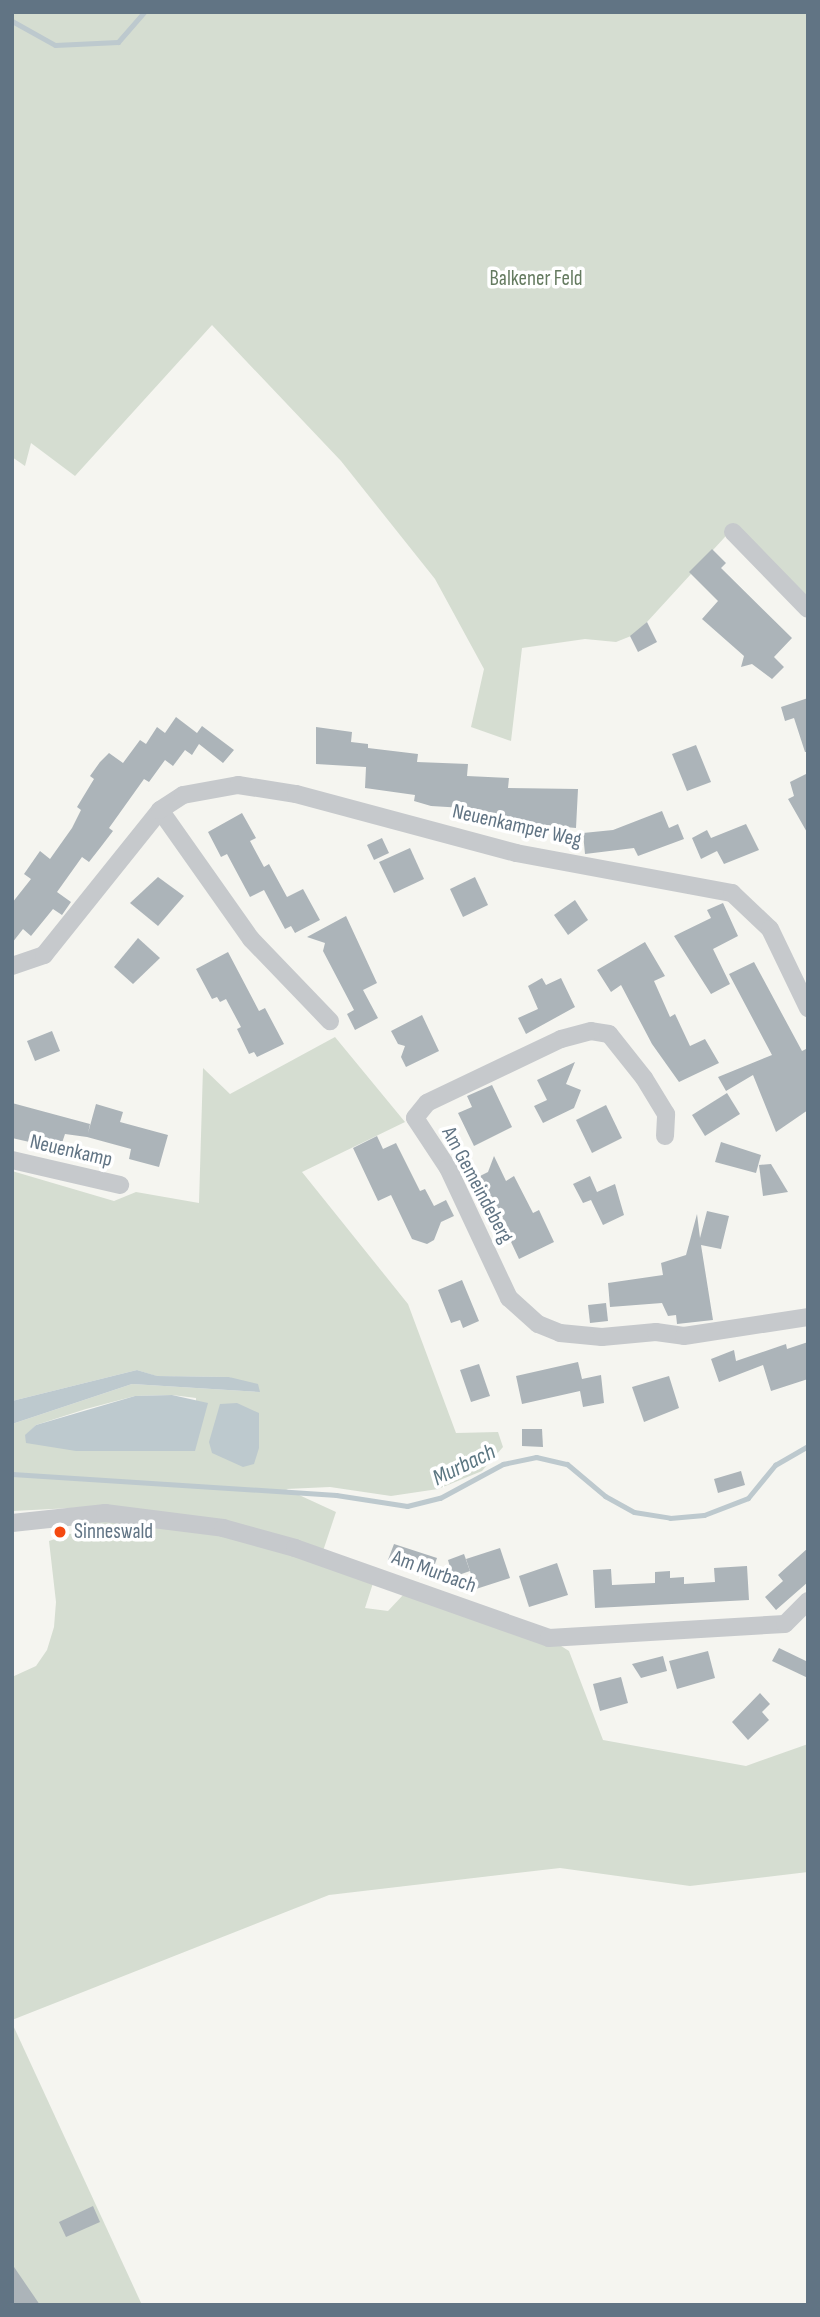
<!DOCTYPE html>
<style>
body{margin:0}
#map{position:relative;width:820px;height:2317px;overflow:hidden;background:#f5f5f0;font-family:"Sofia Sans Condensed",sans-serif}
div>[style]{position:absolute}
.green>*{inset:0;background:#d5ddd1}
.water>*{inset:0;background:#bdc9ce}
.stream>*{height:5px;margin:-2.5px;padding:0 2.5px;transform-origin:2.5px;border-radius:2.5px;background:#bdc9ce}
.building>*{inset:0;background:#acb4b9}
.street>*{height:18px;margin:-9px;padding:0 9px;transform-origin:9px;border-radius:9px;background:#c6c9cc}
.dots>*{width:19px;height:19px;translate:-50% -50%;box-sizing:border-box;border:4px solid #fff;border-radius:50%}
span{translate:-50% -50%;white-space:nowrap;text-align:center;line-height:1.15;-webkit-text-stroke:7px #fff;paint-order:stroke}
.park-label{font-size:21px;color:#657b60}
.street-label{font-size:21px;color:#617484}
.poi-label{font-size:21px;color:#617484}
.left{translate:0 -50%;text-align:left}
.water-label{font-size:23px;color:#5c7782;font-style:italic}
.frame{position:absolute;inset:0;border:14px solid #617484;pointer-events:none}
</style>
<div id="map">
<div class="green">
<i style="clip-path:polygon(12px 12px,806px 12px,808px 598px,735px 526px,636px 634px,616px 642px,585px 639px,522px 648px,511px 741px,471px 727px,484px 669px,435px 579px,341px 461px,212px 325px,75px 476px,31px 443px,25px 466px,12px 457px)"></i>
<i style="clip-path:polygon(evenodd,335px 1037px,405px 1122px,302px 1172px,408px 1304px,456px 1433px,498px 1432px,503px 1447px,482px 1471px,438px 1489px,391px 1496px,330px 1487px,286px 1489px,336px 1512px,319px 1563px,374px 1580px,365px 1608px,388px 1611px,404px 1594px,529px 1626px,569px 1651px,603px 1740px,746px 1766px,808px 1744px,808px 1872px,690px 1886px,560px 1868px,329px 1895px,12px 2020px,12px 1677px,36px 1666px,47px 1650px,54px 1627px,56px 1602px,49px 1541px,91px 1527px,100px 1513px,91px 1507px,13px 1511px,12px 1424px,132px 1384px,260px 1392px,229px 1377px,156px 1376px,137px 1370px,12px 1401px,12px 1171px,114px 1201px,136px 1192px,199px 1203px,203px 1068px,230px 1094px,335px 1037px,172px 1395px,196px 1398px,195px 1451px,25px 1436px,36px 1425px,86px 1409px,135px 1396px,172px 1395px)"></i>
<i style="clip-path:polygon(12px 2023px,142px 2305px,12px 2305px)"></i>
</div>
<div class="water">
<i style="clip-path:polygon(137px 1370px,157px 1376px,229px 1377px,258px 1384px,260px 1392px,132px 1384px,12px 1424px,12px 1401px)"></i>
<i style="clip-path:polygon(172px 1395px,208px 1403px,195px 1451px,76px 1451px,26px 1443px,25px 1435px,36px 1425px,135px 1396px)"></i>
<i style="clip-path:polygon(237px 1403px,259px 1413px,259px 1448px,254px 1464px,243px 1467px,212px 1453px,209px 1442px,220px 1404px)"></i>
</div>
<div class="stream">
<i style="left:12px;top:21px;width:49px;rotate:29.2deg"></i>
<i style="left:55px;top:45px;width:63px;rotate:-2.7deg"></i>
<i style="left:118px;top:42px;width:40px;rotate:-49deg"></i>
<i style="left:12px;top:1474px;width:325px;rotate:3.7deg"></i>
<i style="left:336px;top:1495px;width:72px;rotate:8.8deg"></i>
<i style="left:407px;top:1506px;width:34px;rotate:-14deg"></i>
<i style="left:440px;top:1498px;width:72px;rotate:-28.4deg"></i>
<i style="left:503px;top:1464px;width:34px;rotate:-12deg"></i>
<i style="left:536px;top:1457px;width:32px;rotate:13deg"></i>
<i style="left:567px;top:1464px;width:50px;rotate:40.1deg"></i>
<i style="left:605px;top:1496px;width:33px;rotate:29deg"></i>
<i style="left:634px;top:1512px;width:36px;rotate:9deg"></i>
<i style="left:670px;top:1518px;width:34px;rotate:-5deg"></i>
<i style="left:704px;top:1515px;width:47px;rotate:-21.1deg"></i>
<i style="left:748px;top:1498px;width:43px;rotate:-50.7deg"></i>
<i style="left:775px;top:1465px;width:38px;rotate:-30deg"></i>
</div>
<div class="building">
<i style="clip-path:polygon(712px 549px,726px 563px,721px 568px,792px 638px,774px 657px,784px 667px,772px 679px,752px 664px,741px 667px,744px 656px,702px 619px,718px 601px,689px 572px)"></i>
<i style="clip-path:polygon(647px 622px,657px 642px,638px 652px,630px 636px)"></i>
<i style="clip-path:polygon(808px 698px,808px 752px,805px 752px,794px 718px,785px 721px,781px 707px)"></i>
<i style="clip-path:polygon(176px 717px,197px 733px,202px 726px,234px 750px,223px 763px,199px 744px,192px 755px,185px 750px,173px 766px,165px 760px,149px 782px,144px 779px,109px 828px,113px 831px,100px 848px,89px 862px,82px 857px,57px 892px,71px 902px,62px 915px,53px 909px,31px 936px,23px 929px,12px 943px,12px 903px,31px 879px,24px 874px,40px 851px,50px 859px,72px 828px,81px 810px,77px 807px,94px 779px,90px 776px,100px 762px,109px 753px,123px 763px,140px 740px,146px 744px,157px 727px,165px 733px)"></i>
<i style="clip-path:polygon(316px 727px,352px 732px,351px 742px,368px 744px,368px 748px,418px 754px,417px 762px,468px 764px,467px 776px,509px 778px,508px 788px,578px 789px,576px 828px,480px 819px,464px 815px,464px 808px,431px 806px,414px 801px,415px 795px,365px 788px,366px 767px,316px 764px)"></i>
<i style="clip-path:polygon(696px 745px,711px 782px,687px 791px,672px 754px)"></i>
<i style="clip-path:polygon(808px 773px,808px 834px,788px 799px,794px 796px,790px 782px)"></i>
<i style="clip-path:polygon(662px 811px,669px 828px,678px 824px,684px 839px,638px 856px,634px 848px,585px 854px,583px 833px,613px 830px)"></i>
<i style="clip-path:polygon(242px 813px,256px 838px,250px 841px,264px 867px,269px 864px,287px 897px,303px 889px,320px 920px,295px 933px,291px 926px,285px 929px,264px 890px,250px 897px,227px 854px,221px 857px,208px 832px)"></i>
<i style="clip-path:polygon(746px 824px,759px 850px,724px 864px,717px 851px,701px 859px,692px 838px,707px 830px,711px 838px)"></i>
<i style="clip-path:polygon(382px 838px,389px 853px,374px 860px,367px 845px)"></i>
<i style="clip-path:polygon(410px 848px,424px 879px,394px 893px,379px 862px)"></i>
<i style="clip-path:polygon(158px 877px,184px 896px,158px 926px,130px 903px)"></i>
<i style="clip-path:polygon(475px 877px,488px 905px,463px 917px,450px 889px)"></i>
<i style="clip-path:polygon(575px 900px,588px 920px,568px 935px,554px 915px)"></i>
<i style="clip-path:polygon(723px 903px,738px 936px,713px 949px,730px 984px,711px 994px,674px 936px,711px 918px,707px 910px)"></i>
<i style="clip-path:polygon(346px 916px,377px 983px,363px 990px,378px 1018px,355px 1030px,347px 1014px,354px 1010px,323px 951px,325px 943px,307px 937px)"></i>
<i style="clip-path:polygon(138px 938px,160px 958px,133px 984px,114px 967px)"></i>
<i style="clip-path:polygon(645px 942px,665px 976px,654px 981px,670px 1017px,675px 1014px,690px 1046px,705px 1039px,719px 1063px,679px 1082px,652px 1044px,621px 985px,611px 992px,597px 970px)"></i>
<i style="clip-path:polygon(228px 952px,259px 1011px,265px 1008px,284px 1044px,257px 1057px,254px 1052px,249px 1054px,237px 1029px,241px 1027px,226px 999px,220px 1002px,217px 997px,212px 999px,196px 969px)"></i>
<i style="clip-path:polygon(754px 962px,802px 1051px,808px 1048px,808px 1110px,776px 1132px,753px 1075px,726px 1091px,718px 1077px,772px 1055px,729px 974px)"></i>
<i style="clip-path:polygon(542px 978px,546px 985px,561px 978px,575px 1007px,526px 1034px,518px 1018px,538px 1009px,528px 986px)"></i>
<i style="clip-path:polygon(422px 1015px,439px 1051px,406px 1067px,401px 1057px,405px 1046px,398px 1044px,391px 1031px)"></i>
<i style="clip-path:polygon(52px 1031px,60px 1051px,35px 1061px,27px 1041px)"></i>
<i style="clip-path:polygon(575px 1062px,566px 1084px,581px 1090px,574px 1108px,543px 1123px,534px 1106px,547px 1100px,537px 1080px)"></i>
<i style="clip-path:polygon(492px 1085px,512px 1127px,474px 1146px,458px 1113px,472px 1107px,467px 1096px)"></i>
<i style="clip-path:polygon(727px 1093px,740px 1114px,705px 1136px,692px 1115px)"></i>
<i style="clip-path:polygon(12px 1103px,90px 1124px,88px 1133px,96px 1104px,123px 1112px,120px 1122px,168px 1135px,159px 1167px,129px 1159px,131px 1149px,87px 1137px,65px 1134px,60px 1149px,12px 1138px)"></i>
<i style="clip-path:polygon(606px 1105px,622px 1138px,592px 1153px,576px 1120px)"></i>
<i style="clip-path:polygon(377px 1136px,383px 1149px,396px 1143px,420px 1191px,425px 1189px,434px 1206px,446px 1200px,454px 1216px,441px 1222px,434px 1240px,427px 1244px,412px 1239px,391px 1195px,378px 1201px,353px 1148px)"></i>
<i style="clip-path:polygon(721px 1142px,761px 1155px,756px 1173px,715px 1162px)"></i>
<i style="clip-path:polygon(494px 1156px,506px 1181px,514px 1176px,533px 1213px,539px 1210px,554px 1242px,519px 1259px,480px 1176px,488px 1172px)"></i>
<i style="clip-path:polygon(771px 1164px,788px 1192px,763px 1196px,759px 1165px)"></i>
<i style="clip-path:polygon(590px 1176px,597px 1192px,615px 1184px,624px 1215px,603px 1225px,591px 1200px,583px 1203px,573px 1184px)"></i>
<i style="clip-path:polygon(707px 1211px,729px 1216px,721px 1249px,701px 1245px,713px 1320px,677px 1324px,676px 1315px,668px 1316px,662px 1303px,610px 1307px,608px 1283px,663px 1275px,661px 1263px,686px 1255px,697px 1214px,700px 1238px)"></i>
<i style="clip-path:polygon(462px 1280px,479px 1321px,463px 1328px,460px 1320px,451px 1323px,438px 1290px)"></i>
<i style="clip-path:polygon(606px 1303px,608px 1321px,590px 1323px,588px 1305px)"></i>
<i style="clip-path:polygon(808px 1342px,808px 1379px,771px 1391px,763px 1365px,719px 1382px,711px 1359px,734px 1350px,736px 1361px,786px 1344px,787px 1349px)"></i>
<i style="clip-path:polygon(578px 1362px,582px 1379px,601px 1375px,604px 1403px,583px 1407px,580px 1391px,522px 1404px,516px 1376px)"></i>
<i style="clip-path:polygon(479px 1364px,490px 1396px,471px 1402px,460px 1370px)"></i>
<i style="clip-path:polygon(669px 1376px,679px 1408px,644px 1422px,632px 1387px)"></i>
<i style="clip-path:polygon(522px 1429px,542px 1429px,543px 1447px,522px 1446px)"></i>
<i style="clip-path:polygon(741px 1471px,745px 1485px,718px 1493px,714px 1479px)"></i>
<i style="clip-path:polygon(394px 1544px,437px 1558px,431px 1575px,388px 1560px)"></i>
<i style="clip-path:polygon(500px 1548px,510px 1578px,476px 1589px,466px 1559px)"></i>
<i style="clip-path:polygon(808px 1548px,808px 1582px,776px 1610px,765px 1597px,783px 1581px,778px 1575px)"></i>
<i style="clip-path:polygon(464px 1554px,470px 1571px,453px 1577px,448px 1560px)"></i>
<i style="clip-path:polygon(557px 1563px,568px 1595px,529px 1607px,519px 1576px)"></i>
<i style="clip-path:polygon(747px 1566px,749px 1600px,595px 1608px,593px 1570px,611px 1569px,612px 1585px,655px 1583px,655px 1572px,670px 1571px,670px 1578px,684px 1577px,684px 1584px,715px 1582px,714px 1568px)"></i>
<i style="clip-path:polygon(779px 1648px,808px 1662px,808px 1678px,772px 1661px)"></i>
<i style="clip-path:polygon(708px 1651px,715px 1678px,677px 1689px,669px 1661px)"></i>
<i style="clip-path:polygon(663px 1656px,667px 1671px,641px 1678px,632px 1664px)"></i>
<i style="clip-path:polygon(621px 1677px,628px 1703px,600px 1711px,593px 1684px)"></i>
<i style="clip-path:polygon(760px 1693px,770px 1704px,762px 1712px,769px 1720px,748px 1740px,732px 1722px)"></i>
<i style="clip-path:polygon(93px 2206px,100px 2222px,66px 2237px,59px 2222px)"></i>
<i style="clip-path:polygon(12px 2264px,40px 2305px,12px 2305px)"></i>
</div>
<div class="street">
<i style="left:733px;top:532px;width:107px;rotate:45.8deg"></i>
<i style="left:160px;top:810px;width:158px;rotate:54.8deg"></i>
<i style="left:251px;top:939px;width:114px;rotate:46.1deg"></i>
<i style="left:12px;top:966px;width:34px;rotate:-19deg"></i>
<i style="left:44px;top:955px;width:186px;rotate:-51.3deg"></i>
<i style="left:160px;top:810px;width:27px;rotate:-33deg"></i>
<i style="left:183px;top:795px;width:56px;rotate:-10.3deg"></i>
<i style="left:238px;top:785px;width:59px;rotate:8.8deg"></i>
<i style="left:296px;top:794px;width:228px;rotate:15deg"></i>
<i style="left:516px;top:853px;width:220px;rotate:10.5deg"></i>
<i style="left:732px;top:893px;width:52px;rotate:43.5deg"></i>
<i style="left:770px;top:929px;width:88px;rotate:64.3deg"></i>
<i style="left:665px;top:1136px;width:22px;rotate:-87deg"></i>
<i style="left:666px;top:1114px;width:42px;rotate:-121.4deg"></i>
<i style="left:644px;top:1078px;width:56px;rotate:-128.5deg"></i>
<i style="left:609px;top:1034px;width:18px;rotate:-171deg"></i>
<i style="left:591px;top:1031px;width:31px;rotate:165deg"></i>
<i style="left:561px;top:1039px;width:148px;rotate:154.5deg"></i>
<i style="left:427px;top:1103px;width:19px;rotate:129deg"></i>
<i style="left:415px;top:1118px;width:60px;rotate:56.6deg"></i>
<i style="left:448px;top:1168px;width:144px;rotate:64.9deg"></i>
<i style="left:509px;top:1298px;width:39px;rotate:42deg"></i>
<i style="left:538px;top:1324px;width:24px;rotate:22deg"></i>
<i style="left:560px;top:1333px;width:42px;rotate:5.4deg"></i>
<i style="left:602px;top:1337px;width:54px;rotate:-5.3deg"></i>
<i style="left:656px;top:1332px;width:28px;rotate:8deg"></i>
<i style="left:684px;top:1336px;width:125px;rotate:-8.7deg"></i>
<i style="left:12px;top:1160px;width:111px;rotate:13deg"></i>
<i style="left:12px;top:1523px;width:94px;rotate:-6.1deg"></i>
<i style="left:105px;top:1513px;width:119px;rotate:7.2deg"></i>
<i style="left:223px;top:1528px;width:75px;rotate:15.5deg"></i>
<i style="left:295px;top:1548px;width:269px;rotate:19.5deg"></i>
<i style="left:549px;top:1638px;width:236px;rotate:-3.4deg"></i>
<i style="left:785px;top:1624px;width:33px;rotate:-45deg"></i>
</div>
<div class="dots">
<i style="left:60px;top:1532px;background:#f44911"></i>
</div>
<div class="park-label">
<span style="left:536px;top:279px">Balkener Feld</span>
</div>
<div class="street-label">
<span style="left:517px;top:826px;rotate:13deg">Neuenkamper Weg</span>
<span style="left:71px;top:1151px;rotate:13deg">Neuenkamp</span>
<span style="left:477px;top:1185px;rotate:62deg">Am Gemeindeberg</span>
<span style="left:434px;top:1572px;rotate:20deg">Am Murbach</span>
</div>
<div class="poi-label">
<span class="left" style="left:74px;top:1532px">Sinneswald</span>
</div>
<div class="water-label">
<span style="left:464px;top:1465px;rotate:-26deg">Murbach</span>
</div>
<div class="frame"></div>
</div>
